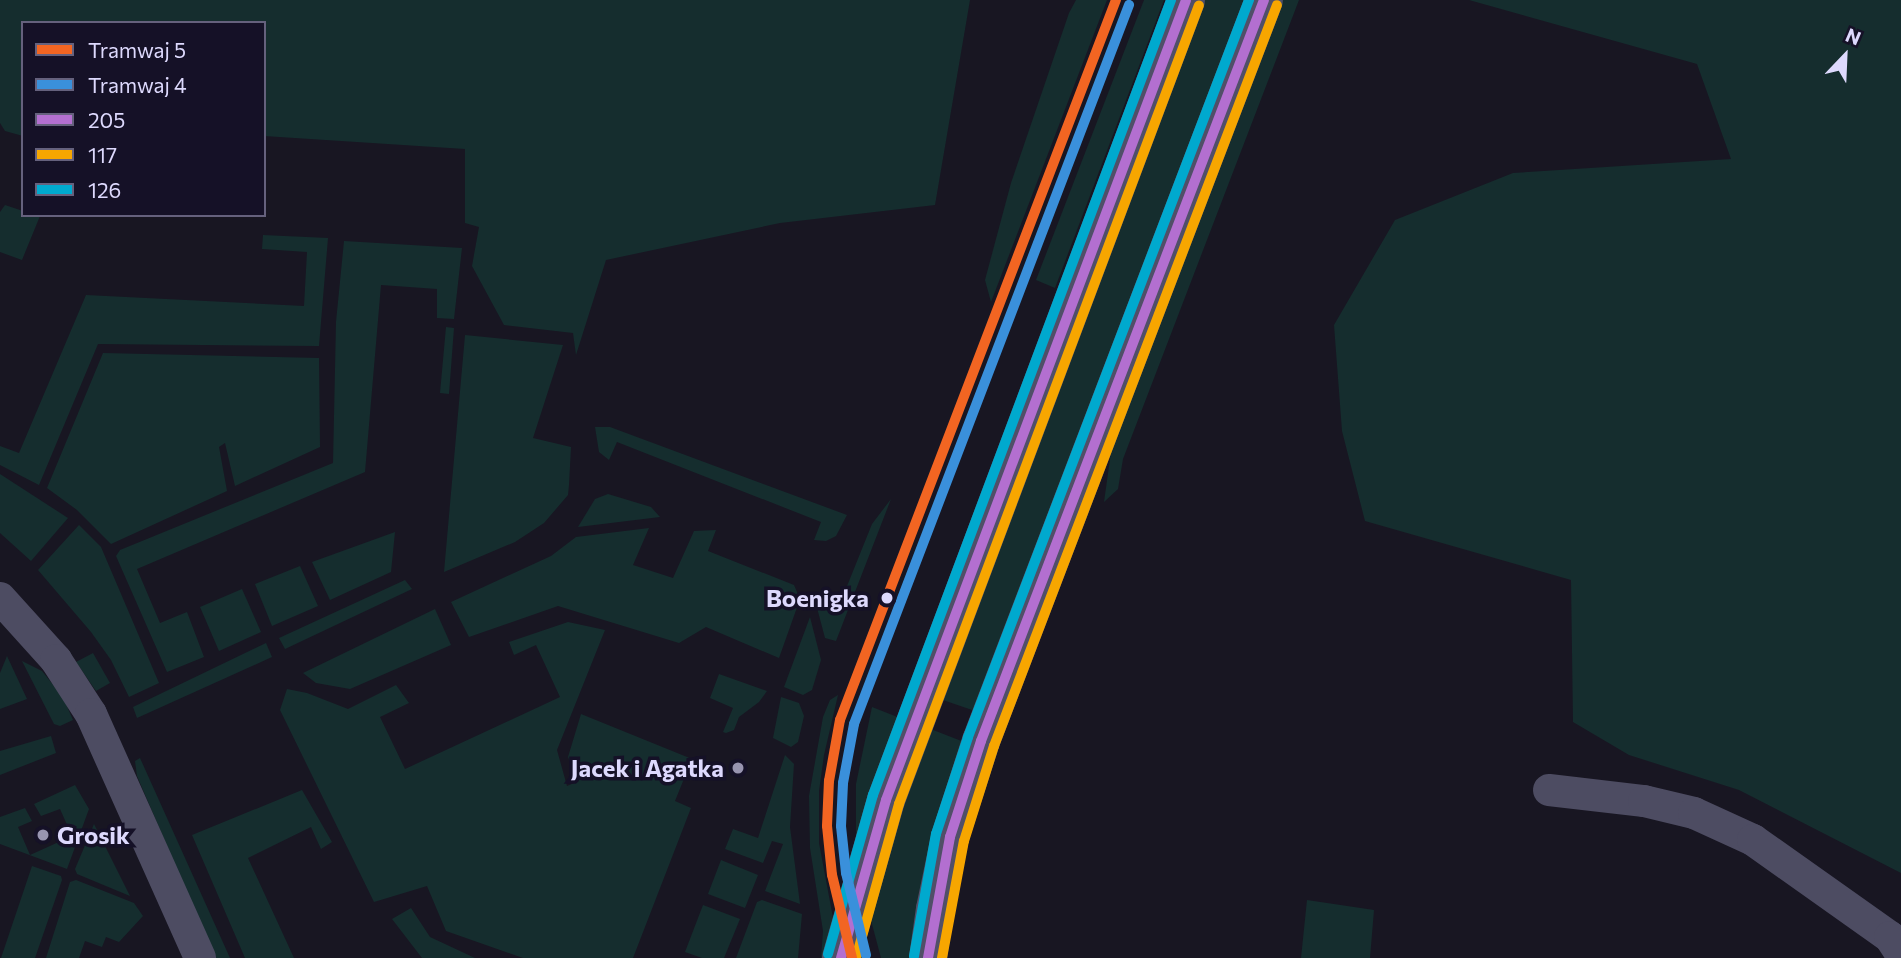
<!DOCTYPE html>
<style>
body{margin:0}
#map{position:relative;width:1901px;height:958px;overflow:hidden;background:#181622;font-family:Commissioner,sans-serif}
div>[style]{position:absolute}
.green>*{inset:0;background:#152d2e}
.minor>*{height:32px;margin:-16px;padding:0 16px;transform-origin:16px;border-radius:16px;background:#4d4c62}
.secondary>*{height:38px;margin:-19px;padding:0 19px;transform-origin:19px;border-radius:19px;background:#504f68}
.bus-1>*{height:10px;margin:-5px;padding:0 5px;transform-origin:5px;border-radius:5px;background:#b36fd0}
.bus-2>*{height:10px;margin:-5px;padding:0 5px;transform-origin:5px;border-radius:5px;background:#f7a600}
.bus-3>*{height:10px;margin:-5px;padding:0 5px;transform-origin:5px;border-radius:5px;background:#00a9ce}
.tram-1>*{height:10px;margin:-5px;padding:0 5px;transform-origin:5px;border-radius:5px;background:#f26522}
.tram-2>*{height:10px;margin:-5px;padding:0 5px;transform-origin:5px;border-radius:5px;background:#3a90db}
.dots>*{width:19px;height:19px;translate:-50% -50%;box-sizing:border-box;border:4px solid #151127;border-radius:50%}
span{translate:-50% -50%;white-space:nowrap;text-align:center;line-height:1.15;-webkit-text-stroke:7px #151127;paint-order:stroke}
.stop-label{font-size:24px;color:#ddd9fd;font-weight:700}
.right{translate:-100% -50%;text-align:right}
.poi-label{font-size:24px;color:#ddd9fd;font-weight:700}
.left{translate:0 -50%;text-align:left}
.legend{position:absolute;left:21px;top:21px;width:245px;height:196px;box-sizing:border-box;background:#151127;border:2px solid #65617d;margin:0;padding:9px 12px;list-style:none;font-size:21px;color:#ddd9fd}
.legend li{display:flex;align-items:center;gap:14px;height:35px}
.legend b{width:35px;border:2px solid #65617d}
.north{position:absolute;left:1810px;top:21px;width:70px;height:70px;-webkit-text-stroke:5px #151127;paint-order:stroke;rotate:23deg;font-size:19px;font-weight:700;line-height:28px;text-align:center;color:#ddd9fd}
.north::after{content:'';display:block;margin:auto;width:24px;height:32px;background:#ddd9fd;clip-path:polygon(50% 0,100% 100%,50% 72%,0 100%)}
</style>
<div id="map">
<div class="green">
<i style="clip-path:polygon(0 0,970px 0,935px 205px,780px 223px,606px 260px,576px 355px,573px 333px,504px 325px,472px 266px,479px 227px,465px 223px,465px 149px,264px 136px,264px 23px,23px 23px,23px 136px,5px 131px,0 123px)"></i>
<i style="clip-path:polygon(1076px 0,1107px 0,991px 302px,985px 280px,1011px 183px,1069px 13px)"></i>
<i style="clip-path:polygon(1144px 0,1164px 0,1055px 288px,1036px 280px)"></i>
<i style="clip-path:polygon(1203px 0,1245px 0,975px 711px,940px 699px)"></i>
<i style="clip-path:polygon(1282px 0,1299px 0,1123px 459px,1118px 489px,1104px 502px,1111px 452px)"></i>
<i style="clip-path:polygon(1469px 0,1901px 0,1901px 873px,1739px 790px,1629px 755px,1573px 722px,1571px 580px,1365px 521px,1342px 431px,1334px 325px,1395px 220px,1513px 173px,1731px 159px,1697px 64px)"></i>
<i style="clip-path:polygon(5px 205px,23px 211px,23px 215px,40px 216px,22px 260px,0 252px,0 212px)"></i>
<i style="clip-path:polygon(263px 235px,328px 238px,319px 346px,98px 344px,39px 485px,0 465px,0 446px,19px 453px,86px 295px,304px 306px,307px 252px,262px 249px)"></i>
<i style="clip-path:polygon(344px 241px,462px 248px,454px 319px,437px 318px,437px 289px,381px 285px,365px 472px,137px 569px,160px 623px,187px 612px,204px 657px,167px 672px,116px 556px,120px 550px,333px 463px,336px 322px)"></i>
<i style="clip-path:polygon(446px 327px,454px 328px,449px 394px,440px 393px)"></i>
<i style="clip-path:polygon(465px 335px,563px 345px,533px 438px,571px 447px,569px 485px,568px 495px,544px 523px,515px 542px,444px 572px)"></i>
<i style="clip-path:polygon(103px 353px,319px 358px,320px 447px,235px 486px,225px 443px,219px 447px,227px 491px,111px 544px,77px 510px,47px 488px)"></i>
<i style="clip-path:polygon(595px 427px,610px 427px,847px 515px,836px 536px,826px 541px,814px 540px,821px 522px,617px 442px,609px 460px,599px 452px)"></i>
<i style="clip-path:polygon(0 474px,68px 518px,31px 561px,0 533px)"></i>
<i style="clip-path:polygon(608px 494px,651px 507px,660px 517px,578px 527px,595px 499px)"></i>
<i style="clip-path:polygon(891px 499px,836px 641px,825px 638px,816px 604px,823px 594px,841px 601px,872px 524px)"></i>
<i style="clip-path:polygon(79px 525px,101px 547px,159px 683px,129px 697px,111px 660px,91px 632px,38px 570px)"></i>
<i style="clip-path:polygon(649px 528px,633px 565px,673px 578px,694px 531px,716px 530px,708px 551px,794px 585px,800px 599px,779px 658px,706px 627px,679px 643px,558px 606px,469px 637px,451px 602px,551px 556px,576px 537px)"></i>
<i style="clip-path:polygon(395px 532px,391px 572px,330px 600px,312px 562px)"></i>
<i style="clip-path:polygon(300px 566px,318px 606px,272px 626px,255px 584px)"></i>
<i style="clip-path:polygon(405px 580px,412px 589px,285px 649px,279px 638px)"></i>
<i style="clip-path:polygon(242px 589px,261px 632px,219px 651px,200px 607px)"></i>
<i style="clip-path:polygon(435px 609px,451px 645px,350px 689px,316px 683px,303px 673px)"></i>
<i style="clip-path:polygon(810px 617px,821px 660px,812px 690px,803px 695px,784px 687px)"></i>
<i style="clip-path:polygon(568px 622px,605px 630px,557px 750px,567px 786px,579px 781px,568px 757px,581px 714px,692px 759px,675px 801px,691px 808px,633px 958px,523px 958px,446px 931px,427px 886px,374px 902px,280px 710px,287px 689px,307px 693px,348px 709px,396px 685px,409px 703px,380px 717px,405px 769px,560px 697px,536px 645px,514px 655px,509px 642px)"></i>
<i style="clip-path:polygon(266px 643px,272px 657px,137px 718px,133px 707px)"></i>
<i style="clip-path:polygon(93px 653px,110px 683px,96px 691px,76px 662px)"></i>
<i style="clip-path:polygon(7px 656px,27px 699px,0 709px,0 673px)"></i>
<i style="clip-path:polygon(22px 661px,42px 671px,63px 697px,73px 720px,60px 726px,54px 724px)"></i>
<i style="clip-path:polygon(719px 674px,767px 691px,759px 702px,739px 717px,734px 730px,726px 733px,723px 732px,733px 708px,710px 698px)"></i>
<i style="clip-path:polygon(838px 695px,824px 755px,819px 791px,819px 843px,834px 923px,826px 958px,821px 958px,823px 931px,810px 848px,809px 796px,823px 717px,830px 700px)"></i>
<i style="clip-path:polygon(781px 697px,799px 703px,804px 716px,798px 742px,791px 747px,773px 738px)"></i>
<i style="clip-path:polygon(872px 707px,900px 718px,856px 844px,856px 784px)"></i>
<i style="clip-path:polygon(928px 728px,964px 742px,913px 958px,881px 958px,868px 909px)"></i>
<i style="clip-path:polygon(51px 736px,56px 753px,0 775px,0 751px)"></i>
<i style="clip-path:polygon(785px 755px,794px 764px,790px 827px,800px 904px,765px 891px,783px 844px,772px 841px,763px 863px,725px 849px,733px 829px,758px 838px)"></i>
<i style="clip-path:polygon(140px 758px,230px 958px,215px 958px,137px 776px,135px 761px)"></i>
<i style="clip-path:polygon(75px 785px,89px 809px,67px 869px,0 844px,0 817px,25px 808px,32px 821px,18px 827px,30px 855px,72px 836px,60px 809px,41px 816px,34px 804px)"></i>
<i style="clip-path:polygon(302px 790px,332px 842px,321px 849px,311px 827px,248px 858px,294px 958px,245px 958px,192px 835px)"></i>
<i style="clip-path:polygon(94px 824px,130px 896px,77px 874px,75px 869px)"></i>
<i style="clip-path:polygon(721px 860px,758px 875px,745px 908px,708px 894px)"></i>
<i style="clip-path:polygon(32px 866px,61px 876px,62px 880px,35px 958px,1px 958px)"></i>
<i style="clip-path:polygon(76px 880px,134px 903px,143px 916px,119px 942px,106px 937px,102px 947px,85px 941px,79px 958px,46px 958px,70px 882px)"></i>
<i style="clip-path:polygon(762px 900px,802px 914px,798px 958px,736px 958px,757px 902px)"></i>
<i style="clip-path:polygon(1307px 900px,1374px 910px,1370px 958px,1301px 958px)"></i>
<i style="clip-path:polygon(703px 905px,740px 919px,724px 958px,702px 958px,685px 952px)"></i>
<i style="clip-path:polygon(411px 908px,430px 937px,475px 958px,422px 958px,392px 919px)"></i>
</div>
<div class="minor">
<i style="left:0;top:598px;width:84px;rotate:47.9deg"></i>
<i style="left:56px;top:660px;width:64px;rotate:57.1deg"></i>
<i style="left:91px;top:714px;width:267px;rotate:65.9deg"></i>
<i style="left:1549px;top:790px;width:96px;rotate:6.6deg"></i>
<i style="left:1644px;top:801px;width:51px;rotate:13.5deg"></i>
<i style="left:1694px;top:813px;width:65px;rotate:24.6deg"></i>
<i style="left:1753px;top:840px;width:168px;rotate:35.3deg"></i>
<i style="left:1890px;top:937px;width:20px;rotate:57deg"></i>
</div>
<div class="secondary">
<i style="left:841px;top:958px;width:164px;rotate:-74.1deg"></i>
<i style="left:886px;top:800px;width:854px;rotate:-69.44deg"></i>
<i style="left:928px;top:958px;width:49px;rotate:-81.9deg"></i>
<i style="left:935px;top:909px;width:74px;rotate:-78.2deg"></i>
<i style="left:950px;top:837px;width:101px;rotate:-72.1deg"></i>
<i style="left:981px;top:741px;width:793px;rotate:-69.1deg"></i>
</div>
<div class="bus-1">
<i style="left:841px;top:958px;width:164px;rotate:-74.1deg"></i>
<i style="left:886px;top:800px;width:854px;rotate:-69.44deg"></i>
<i style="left:928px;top:958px;width:123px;rotate:-79.7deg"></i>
<i style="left:950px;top:837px;width:101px;rotate:-72.1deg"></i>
<i style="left:981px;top:741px;width:793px;rotate:-69.1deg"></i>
</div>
<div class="bus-2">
<i style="left:856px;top:958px;width:160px;rotate:-74.4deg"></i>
<i style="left:899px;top:804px;width:853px;rotate:-69.42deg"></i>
<i style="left:942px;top:958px;width:119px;rotate:-79.4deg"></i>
<i style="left:964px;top:841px;width:100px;rotate:-72.5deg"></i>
<i style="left:994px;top:746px;width:793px;rotate:-69.1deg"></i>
</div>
<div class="bus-3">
<i style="left:828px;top:954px;width:165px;rotate:-74.2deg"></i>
<i style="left:873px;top:795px;width:849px;rotate:-69.45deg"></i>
<i style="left:914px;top:956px;width:124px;rotate:-79.8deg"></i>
<i style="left:936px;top:834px;width:102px;rotate:-71.7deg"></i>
<i style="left:968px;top:737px;width:789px;rotate:-69.13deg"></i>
</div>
<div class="tram-1">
<i style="left:852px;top:958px;width:85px;rotate:-103.5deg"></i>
<i style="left:832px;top:875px;width:49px;rotate:-95.8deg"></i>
<i style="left:827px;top:826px;width:45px;rotate:-87.5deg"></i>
<i style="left:829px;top:781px;width:62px;rotate:-79.8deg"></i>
<i style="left:840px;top:720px;width:771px;rotate:-69.03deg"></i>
</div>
<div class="tram-2">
<i style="left:866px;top:955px;width:84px;rotate:-103.7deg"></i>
<i style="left:846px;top:873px;width:47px;rotate:-96.1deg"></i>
<i style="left:841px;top:826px;width:43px;rotate:-87.3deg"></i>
<i style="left:843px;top:783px;width:60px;rotate:-79.4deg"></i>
<i style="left:854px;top:724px;width:770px;rotate:-69.07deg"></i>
</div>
<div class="dots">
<i style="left:887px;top:598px;background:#ddd9fd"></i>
<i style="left:738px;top:768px;background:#9895b0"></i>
<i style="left:43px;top:835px;background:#9895b0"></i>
</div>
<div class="stop-label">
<span class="right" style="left:869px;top:598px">Boenigka</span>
</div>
<div class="poi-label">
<span class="right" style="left:724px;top:768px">Jacek i Agatka</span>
<span class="left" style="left:57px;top:835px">Grosik</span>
</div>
<ul class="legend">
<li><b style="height:9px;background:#f26522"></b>Tramwaj 5</li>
<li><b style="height:9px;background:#3a90db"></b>Tramwaj 4</li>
<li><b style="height:9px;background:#b36fd0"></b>205</li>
<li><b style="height:9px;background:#f7a600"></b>117</li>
<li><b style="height:9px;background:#00a9ce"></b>126</li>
</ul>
<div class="north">N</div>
</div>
